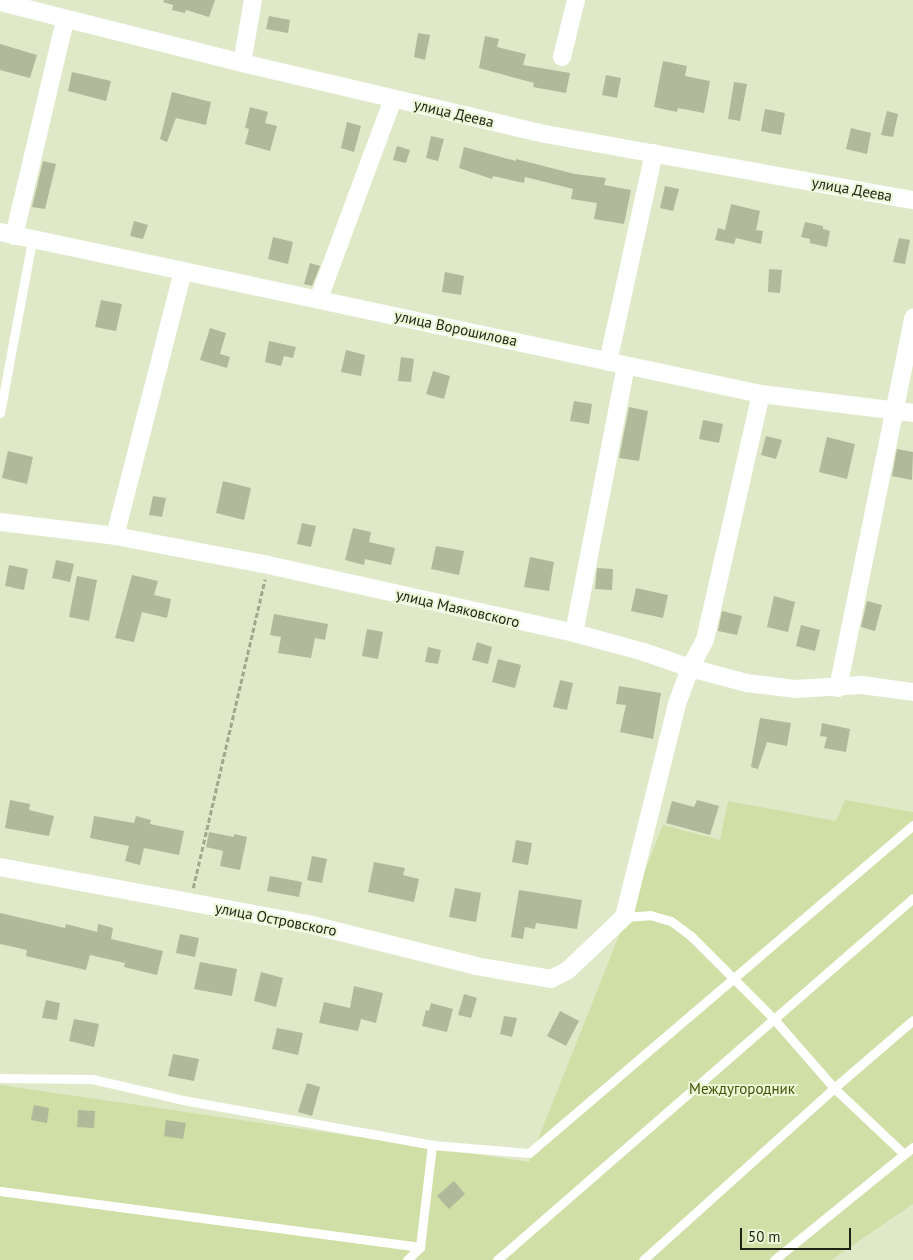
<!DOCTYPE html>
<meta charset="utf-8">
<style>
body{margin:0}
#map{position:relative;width:913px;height:1260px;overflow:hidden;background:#dfe9c8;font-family:"PT Sans",sans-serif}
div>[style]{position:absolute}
.green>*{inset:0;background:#cfdfa6}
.building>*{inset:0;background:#b0b99a}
.path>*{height:2.5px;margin-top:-1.25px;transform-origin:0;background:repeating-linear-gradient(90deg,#a1a88e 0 5px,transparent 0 7.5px)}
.lane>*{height:9px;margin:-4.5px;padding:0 4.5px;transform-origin:4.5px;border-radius:4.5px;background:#fff}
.street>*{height:18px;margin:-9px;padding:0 9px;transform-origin:9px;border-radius:9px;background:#fff}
span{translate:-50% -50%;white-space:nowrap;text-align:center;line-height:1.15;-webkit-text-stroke:4px #ecf7d5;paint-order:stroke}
.street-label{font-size:15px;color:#1f2216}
.park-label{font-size:15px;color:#445208}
.scale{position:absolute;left:740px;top:1228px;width:111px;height:22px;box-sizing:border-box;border:2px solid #1f2216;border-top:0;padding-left:6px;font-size:15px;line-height:18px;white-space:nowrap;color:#1f2216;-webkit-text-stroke:4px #ecf7d5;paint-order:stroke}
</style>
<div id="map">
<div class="green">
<i style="clip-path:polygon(845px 800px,913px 812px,913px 1204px,831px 1260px,0 1260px,0 1085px,529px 1162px,663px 825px,720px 840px,728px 801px,836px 821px)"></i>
</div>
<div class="building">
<i style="clip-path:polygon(164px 0,215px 0,209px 17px,186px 10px,185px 13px,172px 10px,173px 5px,163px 2px)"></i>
<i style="clip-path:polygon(269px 16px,290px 20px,288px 33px,266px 29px)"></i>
<i style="clip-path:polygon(418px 33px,430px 35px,425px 60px,414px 57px)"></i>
<i style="clip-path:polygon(485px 36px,499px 39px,497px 47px,526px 54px,523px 65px,570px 73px,566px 93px,533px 87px,534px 83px,479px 68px)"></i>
<i style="clip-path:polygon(0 44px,37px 55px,30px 78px,0 70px)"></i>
<i style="clip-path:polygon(663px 61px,687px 66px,685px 76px,710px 81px,704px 113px,678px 108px,677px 112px,654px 107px)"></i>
<i style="clip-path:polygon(72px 72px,111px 81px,106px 101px,68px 91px)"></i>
<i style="clip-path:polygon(606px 75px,621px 78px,617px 98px,602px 95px)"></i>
<i style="clip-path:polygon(734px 82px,747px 84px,740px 121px,728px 119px)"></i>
<i style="clip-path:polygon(172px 92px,211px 102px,206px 125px,176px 118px,167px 142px,160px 139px)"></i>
<i style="clip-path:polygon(250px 107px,268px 112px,265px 123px,277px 126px,270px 151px,245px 144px,249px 129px,245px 128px)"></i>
<i style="clip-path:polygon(765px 109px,785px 113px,781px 135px,761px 131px)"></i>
<i style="clip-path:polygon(887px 111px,898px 114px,893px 137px,881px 135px)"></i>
<i style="clip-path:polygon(347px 122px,361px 126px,354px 152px,341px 148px)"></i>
<i style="clip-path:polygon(851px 128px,871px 133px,867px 154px,846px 149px)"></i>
<i style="clip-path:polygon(431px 136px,444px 139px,438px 161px,426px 158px)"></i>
<i style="clip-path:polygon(397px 146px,410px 150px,406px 163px,393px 160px)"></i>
<i style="clip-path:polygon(464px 147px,516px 161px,516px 159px,575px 174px,606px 178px,604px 185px,631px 190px,624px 224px,594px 219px,597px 203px,571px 199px,573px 189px,525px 177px,524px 183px,493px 176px,492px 179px,459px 168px)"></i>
<i style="clip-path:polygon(43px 161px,56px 164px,45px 209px,32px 207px)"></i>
<i style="clip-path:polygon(665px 186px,679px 189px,673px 211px,660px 208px)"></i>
<i style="clip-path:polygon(731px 204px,760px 211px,756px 230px,763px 231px,761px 244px,736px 238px,734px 244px,715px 240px,718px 228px,725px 230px)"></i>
<i style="clip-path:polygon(134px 221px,148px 225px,143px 239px,130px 236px)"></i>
<i style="clip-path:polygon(805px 222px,823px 226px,823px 229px,830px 231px,827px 247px,810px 243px,810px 239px,801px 237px)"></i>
<i style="clip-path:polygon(273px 237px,293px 242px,288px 264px,268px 259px)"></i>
<i style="clip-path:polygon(899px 238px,910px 240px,905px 264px,893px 262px)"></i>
<i style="clip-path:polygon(310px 263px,320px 266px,312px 286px,304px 284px)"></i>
<i style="clip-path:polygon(769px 269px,782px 270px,780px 293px,768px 292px)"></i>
<i style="clip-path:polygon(445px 272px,464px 276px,461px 295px,442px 292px)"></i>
<i style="clip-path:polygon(101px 300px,122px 304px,116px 331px,95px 327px)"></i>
<i style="clip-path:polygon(210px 328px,226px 333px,220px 354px,230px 357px,227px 368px,200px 360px)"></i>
<i style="clip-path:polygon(269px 341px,296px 347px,293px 358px,284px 356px,281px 366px,265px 362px)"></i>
<i style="clip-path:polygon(346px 350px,365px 355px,361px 376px,341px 372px)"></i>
<i style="clip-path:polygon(401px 357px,414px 359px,411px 382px,398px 381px)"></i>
<i style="clip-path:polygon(433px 371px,450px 376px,444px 399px,426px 394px)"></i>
<i style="clip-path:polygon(574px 401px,592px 404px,589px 424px,570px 421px)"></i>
<i style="clip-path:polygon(629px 407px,648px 411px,639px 461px,619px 458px)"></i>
<i style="clip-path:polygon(703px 420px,723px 424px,719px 443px,699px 439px)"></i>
<i style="clip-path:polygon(766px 436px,782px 440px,776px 459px,761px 455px)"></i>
<i style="clip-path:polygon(827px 437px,855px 444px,847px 479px,819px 472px)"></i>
<i style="clip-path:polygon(897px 449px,913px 452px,912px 480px,892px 476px)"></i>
<i style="clip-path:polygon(8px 451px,33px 457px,27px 484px,2px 478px)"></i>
<i style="clip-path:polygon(223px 481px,251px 488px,244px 520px,216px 513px)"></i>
<i style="clip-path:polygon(153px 496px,166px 498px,162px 517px,149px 515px)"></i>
<i style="clip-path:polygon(302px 523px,316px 526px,311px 547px,297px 544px)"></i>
<i style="clip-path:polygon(353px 528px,371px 532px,369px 542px,395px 548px,391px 565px,365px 559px,364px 565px,345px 560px)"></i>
<i style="clip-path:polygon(436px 546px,464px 551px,459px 575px,431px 569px)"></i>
<i style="clip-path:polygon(530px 557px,554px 562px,549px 591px,524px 587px)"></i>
<i style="clip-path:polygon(56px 560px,74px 564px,70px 582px,52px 578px)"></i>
<i style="clip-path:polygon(9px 565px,28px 569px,24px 590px,5px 586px)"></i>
<i style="clip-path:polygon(597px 568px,613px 569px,612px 590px,595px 589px)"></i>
<i style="clip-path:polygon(132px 575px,158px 581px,154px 595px,171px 599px,167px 618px,142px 612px,134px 642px,115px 638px)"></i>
<i style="clip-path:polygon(77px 576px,97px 580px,89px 621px,69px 617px)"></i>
<i style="clip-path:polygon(636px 588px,668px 595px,663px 618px,631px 611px)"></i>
<i style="clip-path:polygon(774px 596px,795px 602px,788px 632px,767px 627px)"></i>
<i style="clip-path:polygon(867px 601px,882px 605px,875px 631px,861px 627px)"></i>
<i style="clip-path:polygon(722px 611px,742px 616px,737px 635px,718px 631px)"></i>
<i style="clip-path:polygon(274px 614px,328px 624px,325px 640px,315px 638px,311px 658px,278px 653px,281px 637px,270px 635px)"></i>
<i style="clip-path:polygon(801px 625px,820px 630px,815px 651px,796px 646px)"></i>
<i style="clip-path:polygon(367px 629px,383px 632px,378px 659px,362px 656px)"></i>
<i style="clip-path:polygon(477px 642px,492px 647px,488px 664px,472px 660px)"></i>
<i style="clip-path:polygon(428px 647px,441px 650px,438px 664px,425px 662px)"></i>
<i style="clip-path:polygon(498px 659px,521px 665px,515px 688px,492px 682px)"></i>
<i style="clip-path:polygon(560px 680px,573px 683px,567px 710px,553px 707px)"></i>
<i style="clip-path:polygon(619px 686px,661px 693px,653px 739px,620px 732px,626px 705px,616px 704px)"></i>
<i style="clip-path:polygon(760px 718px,791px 723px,787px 746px,767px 742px,758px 769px,751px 767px)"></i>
<i style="clip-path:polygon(822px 723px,850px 729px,846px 752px,824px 748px,827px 737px,820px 736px)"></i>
<i style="clip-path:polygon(10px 800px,30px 804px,29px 810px,54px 816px,49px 836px,5px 828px)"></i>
<i style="clip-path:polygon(697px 800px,719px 806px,710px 835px,666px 823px,672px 801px,694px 807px)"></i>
<i style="clip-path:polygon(94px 816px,134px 823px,136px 816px,151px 820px,150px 824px,184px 831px,179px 855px,144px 848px,140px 865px,125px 861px,129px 846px,90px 838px)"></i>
<i style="clip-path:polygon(209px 832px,234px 837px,234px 834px,247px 837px,240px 870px,220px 866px,223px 851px,206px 847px)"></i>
<i style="clip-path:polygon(516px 840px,532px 843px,528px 865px,512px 862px)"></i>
<i style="clip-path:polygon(312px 856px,327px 859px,322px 883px,307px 880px)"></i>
<i style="clip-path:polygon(374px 862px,405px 868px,403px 875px,419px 879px,414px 902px,368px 892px)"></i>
<i style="clip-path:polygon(270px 876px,302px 882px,299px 897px,267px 891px)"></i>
<i style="clip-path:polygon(455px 888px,481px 893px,476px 922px,449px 917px)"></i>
<i style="clip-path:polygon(519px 890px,582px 900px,577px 929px,536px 923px,535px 929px,525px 927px,523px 939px,511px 937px)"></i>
<i style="clip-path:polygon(0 913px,65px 928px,66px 924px,97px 932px,98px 924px,113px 928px,111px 939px,163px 951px,157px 975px,124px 967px,125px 963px,90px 955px,86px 970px,26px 956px,27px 950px,0 944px)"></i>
<i style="clip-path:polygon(180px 934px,199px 938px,195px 957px,176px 953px)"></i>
<i style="clip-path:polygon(200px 962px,237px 969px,232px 996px,194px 989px)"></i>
<i style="clip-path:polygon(261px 972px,283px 978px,276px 1007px,254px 1001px)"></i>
<i style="clip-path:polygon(354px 986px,383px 993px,376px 1023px,361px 1019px,358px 1031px,319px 1023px,324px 1002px,350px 1008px)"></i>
<i style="clip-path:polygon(464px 994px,477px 998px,471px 1018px,458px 1015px)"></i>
<i style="clip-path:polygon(46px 1000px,60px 1003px,57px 1020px,42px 1018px)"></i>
<i style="clip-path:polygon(431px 1003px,453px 1009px,447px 1032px,422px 1026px,426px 1010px,429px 1011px)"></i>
<i style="clip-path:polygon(560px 1011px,579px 1021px,566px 1046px,547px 1036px)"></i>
<i style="clip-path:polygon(504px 1016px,517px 1018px,512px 1037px,500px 1034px)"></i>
<i style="clip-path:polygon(74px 1019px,99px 1024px,94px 1047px,69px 1041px)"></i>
<i style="clip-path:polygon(277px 1028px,303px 1033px,298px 1055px,272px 1049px)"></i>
<i style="clip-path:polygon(173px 1054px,199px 1059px,194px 1081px,168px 1076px)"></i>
<i style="clip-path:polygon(307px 1083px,320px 1087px,312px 1116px,298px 1112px)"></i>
<i style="clip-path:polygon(34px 1105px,49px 1108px,47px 1123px,31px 1120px)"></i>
<i style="clip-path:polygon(78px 1110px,95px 1111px,94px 1128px,77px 1127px)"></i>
<i style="clip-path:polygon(166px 1120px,186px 1123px,183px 1139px,164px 1136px)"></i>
<i style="clip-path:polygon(454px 1181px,465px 1194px,449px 1209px,437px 1196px)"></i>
</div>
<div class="path">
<i style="left:193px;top:888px;width:317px;rotate:-76.9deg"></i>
</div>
<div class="lane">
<i style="left:0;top:413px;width:175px;rotate:-79.5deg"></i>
<i style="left:624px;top:917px;width:26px;rotate:-4deg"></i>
<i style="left:650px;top:915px;width:22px;rotate:16deg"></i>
<i style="left:671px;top:921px;width:26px;rotate:37deg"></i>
<i style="left:692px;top:937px;width:115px;rotate:45deg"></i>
<i style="left:773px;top:1018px;width:93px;rotate:48.9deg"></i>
<i style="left:834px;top:1088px;width:95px;rotate:43.3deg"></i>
<i style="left:0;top:1078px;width:92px;rotate:0.6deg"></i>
<i style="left:92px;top:1079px;width:93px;rotate:13deg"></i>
<i style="left:183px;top:1100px;width:253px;rotate:10.2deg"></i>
<i style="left:432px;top:1145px;width:97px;rotate:4.7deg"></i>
<i style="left:529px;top:1153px;width:505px;rotate:-40.5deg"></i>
<i style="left:0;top:1191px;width:424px;rotate:7.6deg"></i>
<i style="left:407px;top:1260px;width:18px;rotate:-45deg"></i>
<i style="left:420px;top:1247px;width:103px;rotate:-83.3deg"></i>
<i style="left:497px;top:1260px;width:551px;rotate:-41.03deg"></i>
<i style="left:643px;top:1260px;width:257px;rotate:-42deg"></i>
<i style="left:834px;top:1088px;width:104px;rotate:-40.7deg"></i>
<i style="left:774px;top:1260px;width:179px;rotate:-39.1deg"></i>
</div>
<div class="street">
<i style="left:0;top:2px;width:250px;rotate:14.1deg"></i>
<i style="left:242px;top:63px;width:311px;rotate:13.2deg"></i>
<i style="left:545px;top:134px;width:374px;rotate:10.2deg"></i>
<i style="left:562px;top:57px;width:59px;rotate:-76.2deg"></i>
<i style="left:242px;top:63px;width:64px;rotate:-80.1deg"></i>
<i style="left:0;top:232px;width:778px;rotate:12.02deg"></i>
<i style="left:761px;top:394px;width:153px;rotate:7.1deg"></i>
<i style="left:14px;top:236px;width:222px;rotate:-76.7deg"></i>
<i style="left:319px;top:298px;width:212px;rotate:-69.6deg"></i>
<i style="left:608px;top:362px;width:214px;rotate:-77.6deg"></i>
<i style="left:0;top:522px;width:116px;rotate:6.9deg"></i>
<i style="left:115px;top:536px;width:156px;rotate:10.7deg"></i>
<i style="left:268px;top:565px;width:313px;rotate:12.5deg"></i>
<i style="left:574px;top:633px;width:73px;rotate:15.2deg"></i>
<i style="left:644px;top:652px;width:49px;rotate:19.2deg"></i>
<i style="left:690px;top:668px;width:59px;rotate:14.7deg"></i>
<i style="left:747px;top:683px;width:48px;rotate:7.1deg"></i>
<i style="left:795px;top:689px;width:67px;rotate:-3.4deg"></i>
<i style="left:862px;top:685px;width:51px;rotate:7.8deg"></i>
<i style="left:115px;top:536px;width:274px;rotate:-75.6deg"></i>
<i style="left:574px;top:633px;width:272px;rotate:-79deg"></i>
<i style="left:838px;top:688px;width:378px;rotate:-78.5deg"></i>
<i style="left:0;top:867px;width:313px;rotate:10.5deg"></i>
<i style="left:308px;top:924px;width:173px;rotate:14deg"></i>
<i style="left:476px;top:966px;width:76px;rotate:9.8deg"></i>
<i style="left:551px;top:979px;width:18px;rotate:-27deg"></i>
<i style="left:567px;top:971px;width:79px;rotate:-43.5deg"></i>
<i style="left:624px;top:917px;width:219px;rotate:-76deg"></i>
<i style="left:677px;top:704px;width:38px;rotate:-70deg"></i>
<i style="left:690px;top:668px;width:32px;rotate:-62deg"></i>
<i style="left:705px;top:640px;width:252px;rotate:-77.2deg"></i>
</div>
<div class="street-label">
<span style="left:454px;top:113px;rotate:13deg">улица Деева</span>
<span style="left:852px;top:189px;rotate:10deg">улица Деева</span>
<span style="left:456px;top:328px;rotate:12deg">улица Ворошилова</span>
<span style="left:458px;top:608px;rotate:13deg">улица Маяковского</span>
<span style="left:276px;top:919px;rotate:11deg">улица Островского</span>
</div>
<div class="park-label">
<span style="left:742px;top:1089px">Междугородник</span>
</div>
<div class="scale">50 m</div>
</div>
